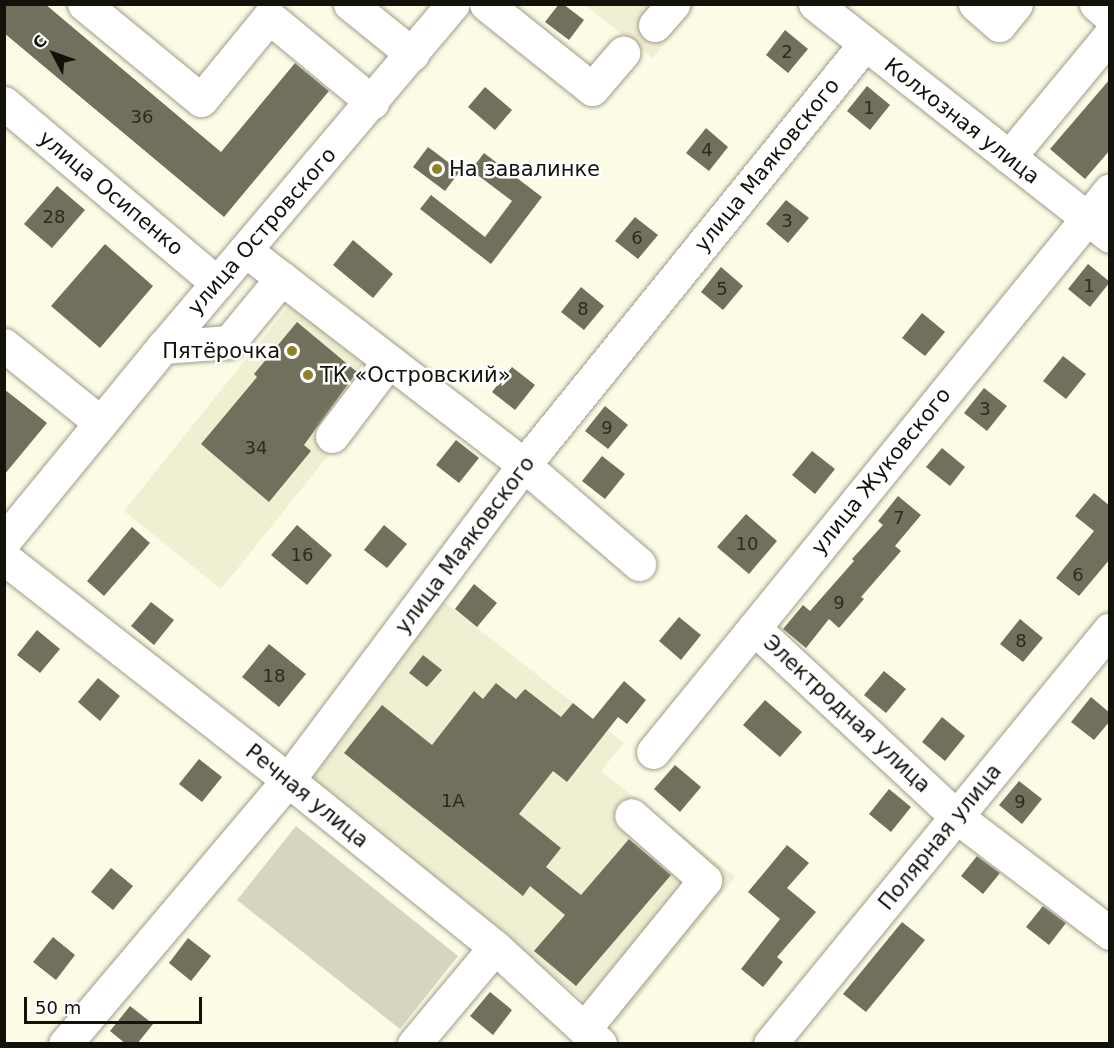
<!DOCTYPE html>
<meta charset="utf-8">
<style>
body{margin:0}
#map{position:relative;width:1114px;height:1048px;overflow:hidden;background:#fcfbe6;font-family:"DejaVu Sans",sans-serif}
div>[style]{position:absolute}
.built>*{inset:0;background:#f1efd2}
.green>*{inset:0;background:#d7d5bf}
.building>*{inset:0;background:#71705d}
.roads{filter:drop-shadow(0 0 2px #9f9d8a) drop-shadow(0 0 2px #9f9d8a)}
.minor>*{height:33px;margin:-16.5px;padding:0 16.5px;transform-origin:16.5px;border-radius:16.5px;background:#fff}
.dots>*{width:16px;height:16px;translate:-50% -50%;box-sizing:border-box;border:3px solid #fff;border-radius:50%}
span{translate:-50% -50%;white-space:nowrap;text-align:center;line-height:1.15;-webkit-text-stroke:5px #fff;paint-order:stroke}
.number-label{font-size:18px;color:#2a2a20}
.number-label span{-webkit-text-stroke-width:0}
.street-label{font-size:21px;color:#12120b}
.poi-label{font-size:21px;color:#12120b}
.left{translate:0 -50%;text-align:left}
.right{translate:-100% -50%;text-align:right}
.frame{position:absolute;inset:0;border:6px solid #12120b;pointer-events:none}
.north{position:absolute;left:24px;top:24px;width:60px;height:60px;-webkit-text-stroke:4px #fff;paint-order:stroke;rotate:311deg;font-size:16px;font-weight:700;line-height:24px;text-align:center;color:#12120b}
.north::after{content:'';display:block;margin:auto;width:21px;height:27px;background:#12120b;clip-path:polygon(50% 0,100% 100%,50% 72%,0 100%)}
.scale{position:absolute;left:24px;top:997px;width:178px;height:27px;box-sizing:border-box;border:3px solid #12120b;border-top:0;padding-left:8px;font-size:18px;line-height:21px;white-space:nowrap;color:#12120b;-webkit-text-stroke:4px #fff;paint-order:stroke}
</style>
<div id="map">
<div class="built">
<i style="clip-path:polygon(585px 5px,695px 5px,653px 58px)"></i>
<i style="clip-path:polygon(295px 298px,392px 376px,221px 589px,124px 511px)"></i>
<i style="clip-path:polygon(443px 601px,624px 743px,601px 771px,735px 877px,616px 1026px,303px 779px)"></i>
</div>
<div class="green">
<i style="clip-path:polygon(296px 826px,458px 956px,400px 1029px,237px 900px)"></i>
</div>
<div class="building">
<i style="clip-path:polygon(4px 4px,45px 4px,221px 152px,295px 63px,329px 91px,224px 217px,4px 33px)"></i>
<i style="clip-path:polygon(559px 4px,563px 4px,584px 20px,569px 40px,545px 22px)"></i>
<i style="clip-path:polygon(785px 30px,808px 49px,788px 73px,766px 55px)"></i>
<i style="clip-path:polygon(1110px 79px,1110px 150px,1085px 179px,1050px 149px)"></i>
<i style="clip-path:polygon(867px 86px,890px 105px,870px 130px,847px 111px)"></i>
<i style="clip-path:polygon(485px 87px,512px 110px,495px 130px,468px 107px)"></i>
<i style="clip-path:polygon(706px 128px,728px 147px,709px 171px,686px 153px)"></i>
<i style="clip-path:polygon(428px 147px,460px 171px,445px 191px,413px 167px)"></i>
<i style="clip-path:polygon(484px 153px,542px 197px,491px 264px,420px 209px,431px 195px,485px 237px,512px 201px,471px 170px)"></i>
<i style="clip-path:polygon(57px 186px,85px 210px,52px 248px,24px 224px)"></i>
<i style="clip-path:polygon(786px 200px,809px 218px,788px 243px,766px 224px)"></i>
<i style="clip-path:polygon(635px 217px,658px 235px,638px 259px,615px 241px)"></i>
<i style="clip-path:polygon(353px 240px,393px 274px,373px 298px,333px 265px)"></i>
<i style="clip-path:polygon(105px 244px,153px 286px,100px 348px,51px 306px)"></i>
<i style="clip-path:polygon(1088px 264px,1110px 282px,1090px 307px,1068px 289px)"></i>
<i style="clip-path:polygon(721px 267px,743px 286px,723px 310px,701px 292px)"></i>
<i style="clip-path:polygon(581px 287px,604px 306px,584px 330px,561px 312px)"></i>
<i style="clip-path:polygon(922px 313px,945px 332px,925px 356px,902px 338px)"></i>
<i style="clip-path:polygon(297px 322px,357px 372px,304px 445px,311px 451px,269px 502px,201px 444px,257px 377px,254px 374px)"></i>
<i style="clip-path:polygon(1063px 356px,1086px 374px,1066px 399px,1043px 381px)"></i>
<i style="clip-path:polygon(512px 367px,535px 385px,515px 410px,492px 392px)"></i>
<i style="clip-path:polygon(984px 388px,1007px 406px,987px 431px,964px 413px)"></i>
<i style="clip-path:polygon(4px 389px,47px 423px,4px 475px)"></i>
<i style="clip-path:polygon(605px 406px,628px 425px,608px 449px,585px 431px)"></i>
<i style="clip-path:polygon(456px 440px,479px 458px,459px 483px,436px 465px)"></i>
<i style="clip-path:polygon(942px 448px,965px 467px,950px 486px,926px 467px)"></i>
<i style="clip-path:polygon(812px 451px,835px 469px,815px 494px,792px 475px)"></i>
<i style="clip-path:polygon(602px 456px,625px 474px,605px 499px,582px 481px)"></i>
<i style="clip-path:polygon(1094px 493px,1110px 506px,1110px 559px,1079px 596px,1056px 578px,1094px 531px,1075px 516px)"></i>
<i style="clip-path:polygon(898px 496px,921px 515px,895px 546px,901px 551px,861px 597px,864px 599px,839px 628px,829px 619px,806px 648px,783px 629px,803px 605px,810px 611px,854px 561px,852px 559px,883px 525px,878px 521px)"></i>
<i style="clip-path:polygon(746px 514px,777px 541px,749px 574px,717px 547px)"></i>
<i style="clip-path:polygon(297px 525px,332px 555px,307px 585px,271px 555px)"></i>
<i style="clip-path:polygon(384px 525px,407px 544px,387px 568px,364px 550px)"></i>
<i style="clip-path:polygon(132px 527px,150px 543px,104px 596px,87px 581px)"></i>
<i style="clip-path:polygon(474px 584px,497px 603px,477px 627px,455px 609px)"></i>
<i style="clip-path:polygon(151px 602px,174px 620px,154px 645px,131px 626px)"></i>
<i style="clip-path:polygon(679px 617px,701px 635px,681px 660px,659px 641px)"></i>
<i style="clip-path:polygon(1020px 619px,1043px 638px,1023px 662px,1000px 644px)"></i>
<i style="clip-path:polygon(37px 630px,60px 649px,40px 673px,17px 655px)"></i>
<i style="clip-path:polygon(269px 644px,306px 674px,279px 707px,242px 677px)"></i>
<i style="clip-path:polygon(423px 655px,442px 670px,427px 687px,409px 673px)"></i>
<i style="clip-path:polygon(884px 671px,906px 689px,886px 713px,864px 695px)"></i>
<i style="clip-path:polygon(98px 678px,120px 696px,100px 721px,78px 702px)"></i>
<i style="clip-path:polygon(624px 681px,646px 700px,627px 724px,618px 717px,567px 782px,553px 771px,519px 814px,561px 848px,546px 867px,581px 895px,629px 839px,671px 875px,576px 986px,534px 951px,565px 915px,530px 886px,523px 896px,344px 753px,382px 705px,432px 745px,474px 691px,483px 699px,496px 683px,516px 699px,525px 689px,561px 717px,573px 703px,593px 719px)"></i>
<i style="clip-path:polygon(1091px 697px,1110px 713px,1110px 721px,1094px 740px,1071px 722px)"></i>
<i style="clip-path:polygon(765px 700px,802px 732px,780px 757px,743px 725px)"></i>
<i style="clip-path:polygon(942px 717px,965px 736px,945px 761px,922px 742px)"></i>
<i style="clip-path:polygon(199px 759px,222px 777px,202px 802px,179px 784px)"></i>
<i style="clip-path:polygon(675px 765px,701px 787px,680px 812px,654px 789px)"></i>
<i style="clip-path:polygon(1019px 781px,1042px 799px,1022px 824px,999px 805px)"></i>
<i style="clip-path:polygon(889px 789px,911px 807px,891px 832px,869px 814px)"></i>
<i style="clip-path:polygon(787px 845px,809px 863px,787px 888px,816px 912px,777px 957px,783px 962px,763px 987px,741px 969px,780px 919px,748px 892px)"></i>
<i style="clip-path:polygon(977px 856px,1000px 873px,983px 894px,961px 876px)"></i>
<i style="clip-path:polygon(111px 868px,133px 886px,113px 910px,91px 892px)"></i>
<i style="clip-path:polygon(1043px 906px,1066px 923px,1049px 945px,1026px 927px)"></i>
<i style="clip-path:polygon(902px 922px,925px 940px,866px 1012px,843px 994px)"></i>
<i style="clip-path:polygon(53px 937px,75px 955px,56px 980px,33px 962px)"></i>
<i style="clip-path:polygon(188px 938px,211px 956px,191px 981px,169px 963px)"></i>
<i style="clip-path:polygon(490px 992px,512px 1010px,493px 1035px,470px 1016px)"></i>
<i style="clip-path:polygon(130px 1006px,153px 1024px,137px 1044px,126px 1044px,110px 1031px)"></i>
</div>
<div class="roads">
<div class="minor">
<i style="left:84px;top:4px;width:151px;rotate:39.4deg"></i>
<i style="left:201px;top:100px;width:107px;rotate:-50.7deg"></i>
<i style="left:269px;top:17px;width:134px;rotate:39.5deg"></i>
<i style="left:350px;top:4px;width:80px;rotate:38.9deg"></i>
<i style="left:486px;top:4px;width:136px;rotate:38.7deg"></i>
<i style="left:592px;top:89px;width:48px;rotate:-49.3deg"></i>
<i style="left:815px;top:4px;width:375px;rotate:38.2deg"></i>
<i style="left:975px;top:4px;width:32px;rotate:41deg"></i>
<i style="left:999px;top:25px;width:27px;rotate:-51deg"></i>
<i style="left:1096px;top:4px;width:18px;rotate:41deg"></i>
<i style="left:655px;top:25px;width:28px;rotate:-49deg"></i>
<i style="left:4px;top:103px;width:279px;rotate:40.2deg"></i>
<i style="left:1009px;top:157px;width:158px;rotate:-50.4deg"></i>
<i style="left:245px;top:250px;width:352px;rotate:37.6deg"></i>
<i style="left:524px;top:465px;width:152px;rotate:40.7deg"></i>
<i style="left:4px;top:345px;width:124px;rotate:38.8deg"></i>
<i style="left:163px;top:347px;width:66px;rotate:-4.3deg"></i>
<i style="left:229px;top:342px;width:83px;rotate:-50.4deg"></i>
<i style="left:332px;top:436px;width:94px;rotate:-52.8deg"></i>
<i style="left:4px;top:541px;width:251px;rotate:-50.7deg"></i>
<i style="left:163px;top:347px;width:449px;rotate:-49.8deg"></i>
<i style="left:4px;top:558px;width:360px;rotate:38deg"></i>
<i style="left:288px;top:780px;width:266px;rotate:38.9deg"></i>
<i style="left:495px;top:947px;width:143px;rotate:42.7deg"></i>
<i style="left:754px;top:628px;width:277px;rotate:43deg"></i>
<i style="left:957px;top:817px;width:192px;rotate:37.2deg"></i>
<i style="left:653px;top:752px;width:724px;rotate:-50.88deg"></i>
<i style="left:584px;top:1029px;width:192px;rotate:-50.9deg"></i>
<i style="left:705px;top:880px;width:98px;rotate:-138.7deg"></i>
<i style="left:65px;top:1044px;width:346px;rotate:-49.8deg"></i>
<i style="left:288px;top:780px;width:394px;rotate:-53.2deg"></i>
<i style="left:524px;top:465px;width:540px;rotate:-51.01deg"></i>
<i style="left:414px;top:1044px;width:126px;rotate:-50.1deg"></i>
<i style="left:770px;top:1044px;width:536px;rotate:-50.67deg"></i>
</div>
</div>
<div class="dots">
<i style="left:437px;top:169px;background:#8c822a"></i>
<i style="left:292px;top:351px;background:#8c822a"></i>
<i style="left:308px;top:375px;background:#8c822a"></i>
</div>
<div class="number-label">
<span style="left:787px;top:52px">2</span>
<span style="left:869px;top:108px">1</span>
<span style="left:142px;top:117px">36</span>
<span style="left:707px;top:150px">4</span>
<span style="left:54px;top:217px">28</span>
<span style="left:787px;top:221px">3</span>
<span style="left:637px;top:238px">6</span>
<span style="left:1089px;top:286px">1</span>
<span style="left:722px;top:289px">5</span>
<span style="left:583px;top:309px">8</span>
<span style="left:985px;top:409px">3</span>
<span style="left:607px;top:428px">9</span>
<span style="left:256px;top:448px">34</span>
<span style="left:899px;top:518px">7</span>
<span style="left:747px;top:544px">10</span>
<span style="left:302px;top:555px">16</span>
<span style="left:1078px;top:575px">6</span>
<span style="left:839px;top:603px">9</span>
<span style="left:1021px;top:641px">8</span>
<span style="left:274px;top:676px">18</span>
<span style="left:453px;top:801px">1А</span>
<span style="left:1020px;top:802px">9</span>
</div>
<div class="street-label">
<span style="left:962px;top:121px;rotate:38deg">Колхозная улица</span>
<span style="left:767px;top:165px;rotate:-51deg">улица Маяковского</span>
<span style="left:111px;top:193px;rotate:40deg">улица Осипенко</span>
<span style="left:262px;top:231px;rotate:-49deg">улица Островского</span>
<span style="left:881px;top:471px;rotate:-51deg">улица Жуковского</span>
<span style="left:465px;top:545px;rotate:-53deg">улица Маяковского</span>
<span style="left:847px;top:714px;rotate:43deg">Электродная улица</span>
<span style="left:307px;top:796px;rotate:39deg">Речная улица</span>
<span style="left:940px;top:837px;rotate:-51deg">Полярная улица</span>
</div>
<div class="poi-label">
<span class="left" style="left:449px;top:169px">На завалинке</span>
<span class="right" style="left:280px;top:351px">Пятёрочка</span>
<span class="left" style="left:320px;top:375px">ТК «Островский»</span>
</div>
<div class="frame"></div>
<div class="north">С</div>
<div class="scale">50 m</div>
</div>
